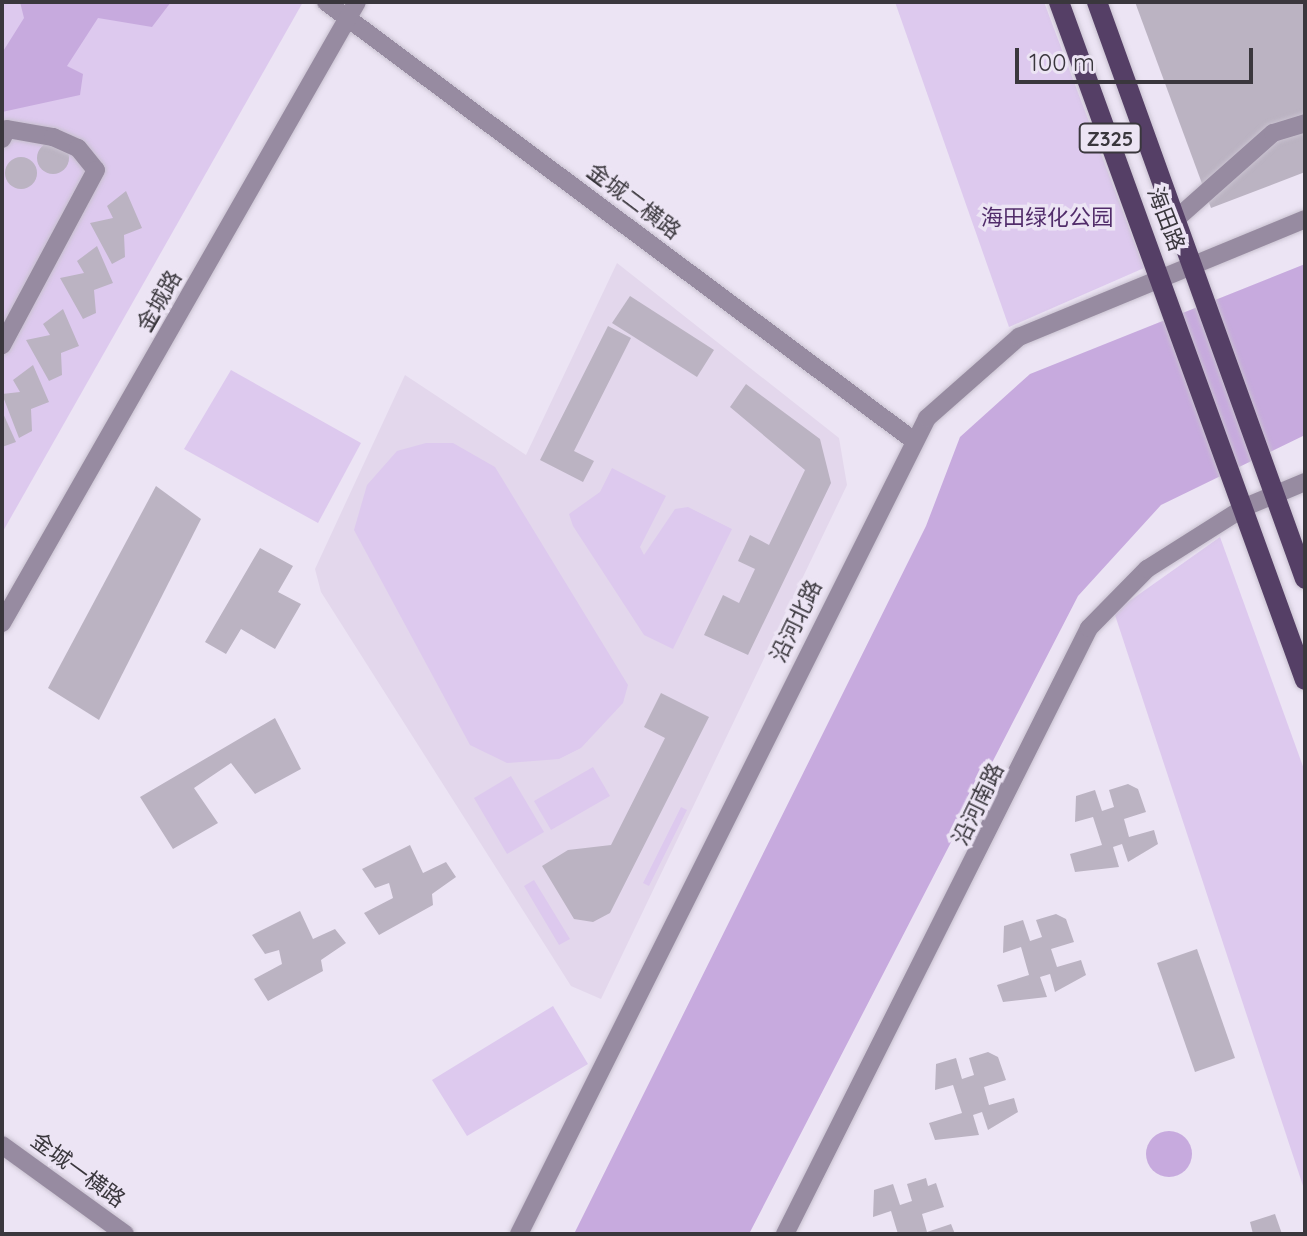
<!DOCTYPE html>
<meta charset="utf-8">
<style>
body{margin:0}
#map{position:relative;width:1307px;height:1236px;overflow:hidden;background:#ece4f4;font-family:Quicksand,"Noto Sans SC",sans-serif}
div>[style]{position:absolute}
.built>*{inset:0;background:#e3d7ec}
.green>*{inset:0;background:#ddc9ee}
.water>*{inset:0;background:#c7aade}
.round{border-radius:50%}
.building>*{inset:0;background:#bbb3c2}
.roads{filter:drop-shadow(0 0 2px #c8c1cf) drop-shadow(0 0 2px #c8c1cf)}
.minor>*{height:18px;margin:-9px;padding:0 9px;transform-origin:9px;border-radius:9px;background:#978ba1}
.major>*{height:20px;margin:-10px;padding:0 10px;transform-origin:10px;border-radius:10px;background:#553f66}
span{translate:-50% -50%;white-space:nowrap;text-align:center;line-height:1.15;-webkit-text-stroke:7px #ece4f4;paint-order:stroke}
.shield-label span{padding:2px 6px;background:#ece4f4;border:2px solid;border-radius:6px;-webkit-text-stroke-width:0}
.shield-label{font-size:20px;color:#3a373d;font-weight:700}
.street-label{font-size:22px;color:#3a373d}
.park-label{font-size:22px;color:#512c6a}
.frame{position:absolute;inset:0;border:4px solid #3a373d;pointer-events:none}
.scale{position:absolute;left:1015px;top:48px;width:238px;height:36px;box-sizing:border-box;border:4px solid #3a373d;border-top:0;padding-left:10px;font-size:24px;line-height:28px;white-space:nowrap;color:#3a373d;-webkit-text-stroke:6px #ece4f4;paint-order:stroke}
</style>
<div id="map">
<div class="built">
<i style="clip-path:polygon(617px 263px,839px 438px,847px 485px,601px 999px,571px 986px,321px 592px,315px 569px,405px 375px,526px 455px)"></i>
</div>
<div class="green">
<i style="clip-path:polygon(2px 2px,303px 2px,2px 533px)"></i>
<i style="clip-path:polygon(895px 2px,1044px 2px,1144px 268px,1009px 327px)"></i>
<i style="clip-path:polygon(231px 370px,361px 443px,318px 523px,184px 449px)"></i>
<i style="clip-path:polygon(426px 443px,453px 443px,495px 467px,628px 685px,623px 703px,581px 748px,559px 759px,507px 763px,470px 745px,354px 530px,367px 485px,397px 451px)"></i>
<i style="clip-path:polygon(612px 468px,666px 496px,640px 547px,644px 555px,675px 509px,688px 507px,732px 529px,673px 649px,644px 635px,573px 526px,569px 514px,600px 492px)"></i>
<i style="clip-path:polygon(1220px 537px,1305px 772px,1305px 1192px,1114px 612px)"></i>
<i style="clip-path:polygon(593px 767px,610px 796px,551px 830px,534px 801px)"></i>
<i style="clip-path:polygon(511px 776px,544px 832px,507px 854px,474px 798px)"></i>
<i style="clip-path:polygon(681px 807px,687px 810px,649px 886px,643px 883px)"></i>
<i style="clip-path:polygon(534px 880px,570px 939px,559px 945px,524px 886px)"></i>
<i style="clip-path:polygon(553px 1006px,588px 1064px,467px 1136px,432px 1080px)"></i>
</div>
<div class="water">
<i style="clip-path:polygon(20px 2px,171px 2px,152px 27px,98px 18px,67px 66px,83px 74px,80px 95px,2px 112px,2px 53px,24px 18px)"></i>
<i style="clip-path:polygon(1305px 264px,1305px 435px,1161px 505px,1078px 596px,749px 1234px,574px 1234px,926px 526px,960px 437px,1030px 374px)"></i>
<i class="round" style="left:1146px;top:1131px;width:46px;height:46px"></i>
</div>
<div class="building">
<i style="clip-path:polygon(1135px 2px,1305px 2px,1305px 172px,1211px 208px)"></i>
<i class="round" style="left:37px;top:142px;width:32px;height:32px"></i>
<i class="round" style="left:5px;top:157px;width:32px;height:32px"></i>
<i style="clip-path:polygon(126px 191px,142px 228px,124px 235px,125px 257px,112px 264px,90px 223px,113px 218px,107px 206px)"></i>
<i style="clip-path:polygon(97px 246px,113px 283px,94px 290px,96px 313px,83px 319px,60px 278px,84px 273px,77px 261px)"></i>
<i style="clip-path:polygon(630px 296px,714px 350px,697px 377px,612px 323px)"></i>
<i style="clip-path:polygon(63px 309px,79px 346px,61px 353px,62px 375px,49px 381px,26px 340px,50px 335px,43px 324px)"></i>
<i style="clip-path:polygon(608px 326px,631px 338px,574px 451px,594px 461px,583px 482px,540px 460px)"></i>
<i style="clip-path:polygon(33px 365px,49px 402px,31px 409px,32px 431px,19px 438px,2px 394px,20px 392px,13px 380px)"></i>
<i style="clip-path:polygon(746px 384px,820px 439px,831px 483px,748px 655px,704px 635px,723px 595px,739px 603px,755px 569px,738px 561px,750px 535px,769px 545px,805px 470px,730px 407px)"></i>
<i style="clip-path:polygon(2px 411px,16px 442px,2px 447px)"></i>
<i style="clip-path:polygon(156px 486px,201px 519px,99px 720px,48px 688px)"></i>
<i style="clip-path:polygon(260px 548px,293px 566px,278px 592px,301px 604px,275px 649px,241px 629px,226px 654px,205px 642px)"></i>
<i style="clip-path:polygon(661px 693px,709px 717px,610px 913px,593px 922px,574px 919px,542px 866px,568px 850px,611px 845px,665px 738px,644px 727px)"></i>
<i style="clip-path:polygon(275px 718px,301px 769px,255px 794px,231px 763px,194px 788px,218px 823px,173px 849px,140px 797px)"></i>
<i style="clip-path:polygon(1128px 784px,1138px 789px,1146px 812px,1124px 819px,1129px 837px,1154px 830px,1158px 844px,1128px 862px,1122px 844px,1113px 847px,1119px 867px,1075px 872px,1070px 854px,1102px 845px,1093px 817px,1075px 822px,1076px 796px,1095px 790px,1102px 811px,1114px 807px,1109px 790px)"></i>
<i style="clip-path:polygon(410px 845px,423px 873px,446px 862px,456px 877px,432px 894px,433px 905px,379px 935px,364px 913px,393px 898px,389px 883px,375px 888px,362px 869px)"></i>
<i style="clip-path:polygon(300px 911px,313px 939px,335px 929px,346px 943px,321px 960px,323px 971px,268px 1001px,254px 979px,282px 964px,279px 950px,265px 954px,252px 935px)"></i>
<i style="clip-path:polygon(1056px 914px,1066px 919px,1074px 942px,1051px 949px,1057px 967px,1081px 960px,1086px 975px,1055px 992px,1050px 974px,1040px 977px,1047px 997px,1003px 1002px,997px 985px,1029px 975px,1021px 947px,1003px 953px,1004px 926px,1023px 920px,1030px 941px,1042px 937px,1036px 920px)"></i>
<i style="clip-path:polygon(1197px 949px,1235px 1058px,1195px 1072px,1157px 963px)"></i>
<i style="clip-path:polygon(988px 1052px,998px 1057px,1006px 1080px,984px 1087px,989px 1105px,1014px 1098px,1018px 1112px,988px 1130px,982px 1112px,973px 1115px,979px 1135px,935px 1140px,929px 1123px,962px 1113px,953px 1085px,935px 1090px,936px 1064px,956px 1058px,962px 1079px,974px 1075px,969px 1058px)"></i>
<i style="clip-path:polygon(926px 1178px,928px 1186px,936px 1183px,944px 1207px,922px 1214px,927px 1232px,951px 1224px,955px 1234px,898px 1234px,891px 1211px,873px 1217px,874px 1190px,893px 1184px,900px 1205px,912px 1201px,907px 1184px)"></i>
<i style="clip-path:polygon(1275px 1214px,1282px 1234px,1253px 1234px,1250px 1222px)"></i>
</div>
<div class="roads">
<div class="minor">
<i style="left:326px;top:2px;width:732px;rotate:36.73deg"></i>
<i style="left:2px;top:139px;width:11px;rotate:-63deg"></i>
<i style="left:7px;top:129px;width:47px;rotate:9.9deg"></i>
<i style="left:53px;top:137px;width:27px;rotate:24deg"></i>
<i style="left:78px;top:148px;width:28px;rotate:51deg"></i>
<i style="left:96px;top:170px;width:199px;rotate:118.2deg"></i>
<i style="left:1175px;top:220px;width:131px;rotate:-41.6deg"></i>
<i style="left:1273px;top:133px;width:34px;rotate:-17deg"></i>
<i style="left:2px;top:623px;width:715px;rotate:-60.25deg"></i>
<i style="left:2px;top:1145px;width:152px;rotate:35.9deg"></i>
<i style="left:519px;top:1234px;width:912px;rotate:-63.43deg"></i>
<i style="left:927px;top:418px;width:123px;rotate:-41.4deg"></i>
<i style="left:1019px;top:337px;width:309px;rotate:-22.4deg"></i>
<i style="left:785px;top:1234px;width:678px;rotate:-63.36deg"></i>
<i style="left:1089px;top:628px;width:83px;rotate:-45.5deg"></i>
<i style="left:1147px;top:569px;width:116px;rotate:-32.3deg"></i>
<i style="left:1245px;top:507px;width:65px;rotate:-22.6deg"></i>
</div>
<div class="major">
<i style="left:1059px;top:2px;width:721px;rotate:70.06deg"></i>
<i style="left:1097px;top:2px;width:613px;rotate:70.18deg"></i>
</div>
</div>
<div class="shield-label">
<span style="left:1110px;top:138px">Z325</span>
</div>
<div class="street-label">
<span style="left:634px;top:201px;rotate:37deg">金城二横路</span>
<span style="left:1166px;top:219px;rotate:69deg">海田路</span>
<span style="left:159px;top:301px;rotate:-60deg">金城路</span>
<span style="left:796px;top:621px;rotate:-64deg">沿河北路</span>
<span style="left:978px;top:804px;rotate:-64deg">沿河南路</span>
<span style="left:78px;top:1170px;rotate:36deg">金城一横路</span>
</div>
<div class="park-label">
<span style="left:1047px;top:218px">海田绿化公园</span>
</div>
<div class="frame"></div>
<div class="scale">100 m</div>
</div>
